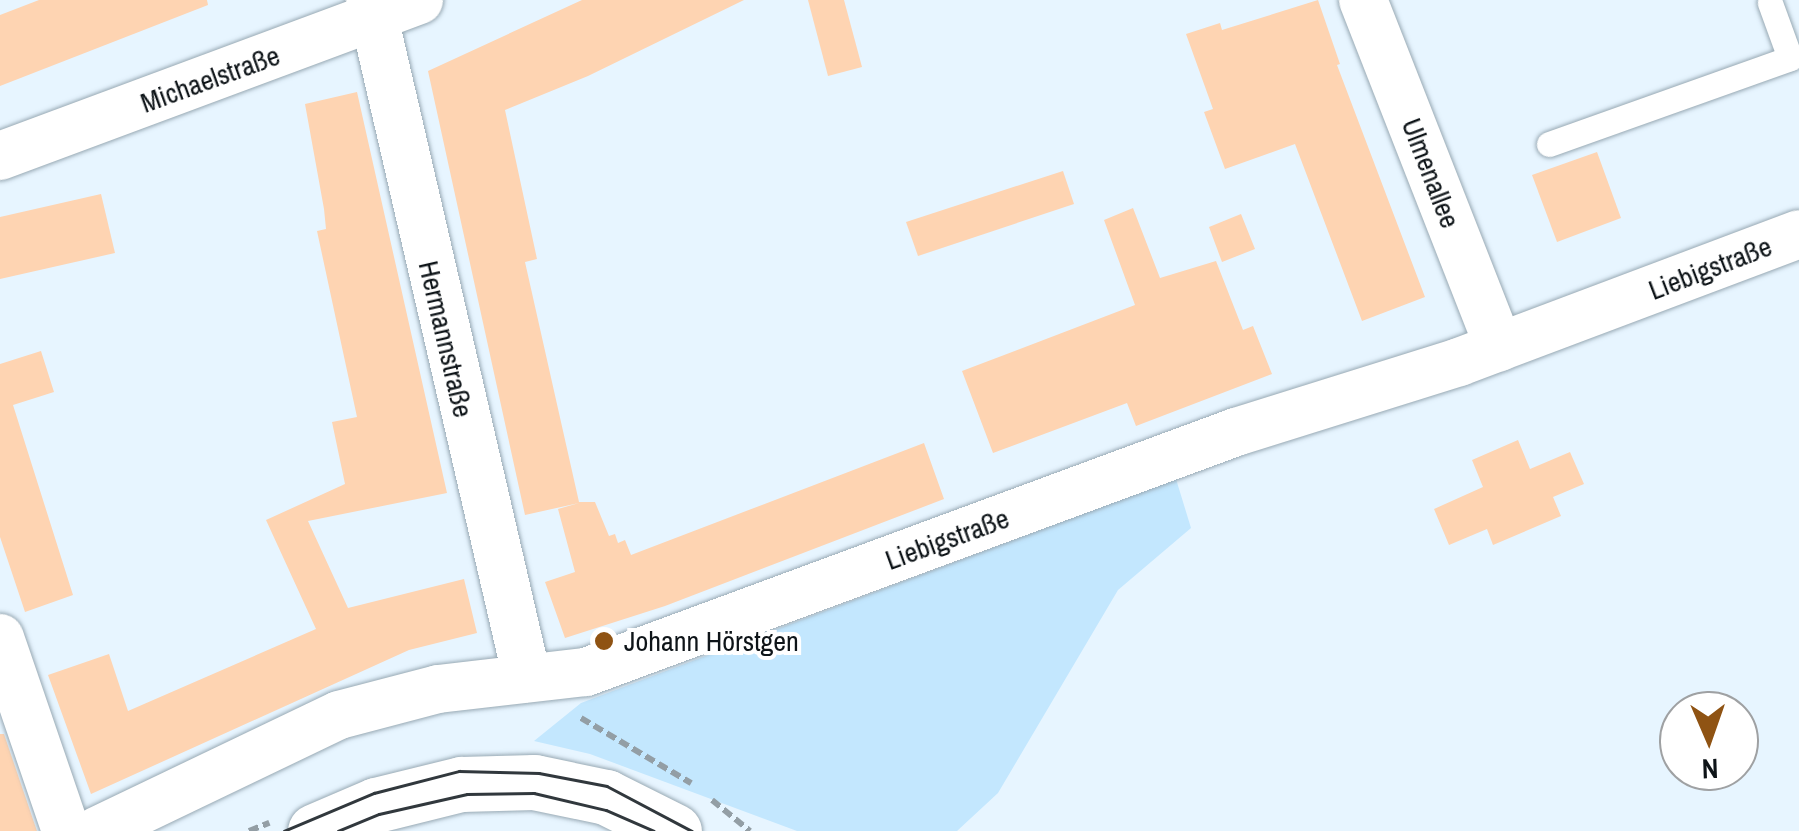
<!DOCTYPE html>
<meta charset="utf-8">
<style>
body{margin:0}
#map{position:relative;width:1799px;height:831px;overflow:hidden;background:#e7f5ff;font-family:"Archivo Narrow",sans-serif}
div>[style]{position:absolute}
.green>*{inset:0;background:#c3e7fe}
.building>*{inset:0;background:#fed4b2}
.path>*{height:6px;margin-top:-3px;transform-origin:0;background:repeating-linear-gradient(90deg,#939ea5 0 10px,transparent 0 15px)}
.roads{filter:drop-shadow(0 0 2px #98a9b4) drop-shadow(0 0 2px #98a9b4)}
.service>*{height:25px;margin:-12.5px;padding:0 12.5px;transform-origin:12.5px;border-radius:12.5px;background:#fff}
.minor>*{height:48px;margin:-24px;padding:0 24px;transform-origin:24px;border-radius:24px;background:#fff}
.secondary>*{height:55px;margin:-27.5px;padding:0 27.5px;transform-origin:27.5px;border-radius:27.5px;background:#fff}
.tram>*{height:2.5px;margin:-1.25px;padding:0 1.25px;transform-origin:1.25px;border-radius:1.25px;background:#31383d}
.dots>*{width:28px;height:28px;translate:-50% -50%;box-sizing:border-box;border:5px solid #fff;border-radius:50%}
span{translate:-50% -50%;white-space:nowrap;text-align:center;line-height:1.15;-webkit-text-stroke:8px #fff;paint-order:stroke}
.street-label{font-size:28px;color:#0e1418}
.poi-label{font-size:28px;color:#0e1418}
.left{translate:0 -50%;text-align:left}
.north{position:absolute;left:1659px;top:691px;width:100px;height:100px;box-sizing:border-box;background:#fff;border:2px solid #9fa1a3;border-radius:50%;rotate:178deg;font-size:28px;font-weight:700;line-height:40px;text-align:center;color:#0e1418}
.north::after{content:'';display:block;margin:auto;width:35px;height:45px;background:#8f5313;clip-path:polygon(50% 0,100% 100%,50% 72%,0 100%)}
</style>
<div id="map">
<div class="green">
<i style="clip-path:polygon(1176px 479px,1191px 528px,1118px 590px,998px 793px,957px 831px,797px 831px,590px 754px,534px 741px,581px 703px)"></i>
</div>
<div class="building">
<i style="clip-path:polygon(39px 0,207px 0,208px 5px,0 86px,0 15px)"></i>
<i style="clip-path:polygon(582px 0,744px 0,588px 76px,505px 110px,537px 259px,525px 262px,579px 502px,595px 502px,609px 536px,615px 534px,618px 543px,625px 540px,631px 555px,924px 443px,944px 499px,665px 606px,565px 638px,545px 582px,575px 572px,558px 509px,579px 503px,525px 515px,428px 71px)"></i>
<i style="clip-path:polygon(808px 0,844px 0,862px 67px,828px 76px)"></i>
<i style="clip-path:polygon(1318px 0,1340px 64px,1337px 65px,1425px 297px,1362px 321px,1295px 144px,1225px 169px,1204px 112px,1213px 109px,1186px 34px,1220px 23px,1222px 30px)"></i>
<i style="clip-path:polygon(357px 92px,447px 493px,308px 521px,348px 608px,464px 579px,477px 633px,409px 650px,91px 794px,48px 675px,109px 654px,128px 711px,316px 629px,266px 520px,345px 484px,332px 422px,357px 417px,317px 231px,326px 229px,324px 209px,305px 104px)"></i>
<i style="clip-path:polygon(1597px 152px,1621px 218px,1557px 242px,1532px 175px)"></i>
<i style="clip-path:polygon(1063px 171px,1074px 204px,918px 256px,906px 222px)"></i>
<i style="clip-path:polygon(101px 194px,115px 253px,0 279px,0 217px)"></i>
<i style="clip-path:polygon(1133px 208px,1160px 278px,1216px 261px,1243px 330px,1253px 326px,1272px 374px,1136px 426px,1127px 403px,993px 453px,962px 371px,1135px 305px,1104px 220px)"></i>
<i style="clip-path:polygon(1241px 214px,1255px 249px,1222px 262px,1209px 227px)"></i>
<i style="clip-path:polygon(41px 351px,54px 392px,13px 405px,73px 595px,25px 612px,0 537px,0 364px)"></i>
<i style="clip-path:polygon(1518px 440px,1530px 469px,1570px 452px,1584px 484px,1553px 497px,1561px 516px,1493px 545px,1487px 529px,1449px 545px,1434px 509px,1483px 487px,1472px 460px)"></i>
<i style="clip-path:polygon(0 734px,4px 734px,37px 831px,0 831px)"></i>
</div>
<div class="path">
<i style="left:581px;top:718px;width:128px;rotate:30.6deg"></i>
<i style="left:712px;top:800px;width:49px;rotate:39.2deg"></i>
<i style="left:249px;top:831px;width:22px;rotate:-22deg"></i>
</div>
<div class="roads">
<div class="service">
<i style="left:1549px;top:144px;width:256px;rotate:-19.6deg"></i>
<i style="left:1790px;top:58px;width:59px;rotate:-110deg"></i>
</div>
<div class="minor">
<i style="left:370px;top:0;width:696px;rotate:76.96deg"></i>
<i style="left:1363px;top:0;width:373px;rotate:68.6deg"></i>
<i style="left:0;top:156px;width:447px;rotate:-20.4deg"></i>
<i style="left:0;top:638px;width:204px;rotate:71.1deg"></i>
<i style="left:97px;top:831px;width:268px;rotate:-25.6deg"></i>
<i style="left:339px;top:715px;width:102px;rotate:-14.7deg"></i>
<i style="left:438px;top:689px;width:149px;rotate:-6.6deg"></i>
<i style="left:586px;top:672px;width:693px;rotate:-20.27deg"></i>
<i style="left:1236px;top:432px;width:234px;rotate:-17.4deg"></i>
<i style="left:1459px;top:362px;width:363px;rotate:-20.6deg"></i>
</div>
<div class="secondary">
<i style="left:315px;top:831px;width:66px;rotate:-23.1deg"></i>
<i style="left:376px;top:805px;width:88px;rotate:-13.9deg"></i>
<i style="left:461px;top:784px;width:73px;rotate:-1.6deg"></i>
<i style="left:534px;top:782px;width:74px;rotate:11.8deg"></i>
<i style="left:606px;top:797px;width:76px;rotate:26.6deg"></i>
</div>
</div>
<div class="tram">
<i style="left:284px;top:831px;width:98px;rotate:-22.9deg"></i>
<i style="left:374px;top:793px;width:88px;rotate:-14.5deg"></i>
<i style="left:459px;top:771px;width:80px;rotate:1.4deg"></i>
<i style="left:539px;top:773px;width:69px;rotate:10.8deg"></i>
<i style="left:607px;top:786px;width:96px;rotate:27.9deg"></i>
<i style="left:338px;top:831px;width:44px;rotate:-22.5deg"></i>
<i style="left:379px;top:814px;width:90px;rotate:-12.8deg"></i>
<i style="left:467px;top:794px;width:67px;rotate:-0.9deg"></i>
<i style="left:534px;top:793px;width:74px;rotate:13.3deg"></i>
<i style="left:606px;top:810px;width:52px;rotate:23.6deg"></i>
</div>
<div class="dots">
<i style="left:604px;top:641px;background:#8f5313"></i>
</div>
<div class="street-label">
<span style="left:210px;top:79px;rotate:-20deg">Michaelstraße</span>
<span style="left:1431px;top:173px;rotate:69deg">Ulmenallee</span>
<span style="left:1710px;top:268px;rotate:-21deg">Liebigstraße</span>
<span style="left:446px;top:339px;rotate:77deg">Hermannstraße</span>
<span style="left:947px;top:539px;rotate:-20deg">Liebigstraße</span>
</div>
<div class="poi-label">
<span class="left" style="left:624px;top:641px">Johann Hörstgen</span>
</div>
<div class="north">N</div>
</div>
